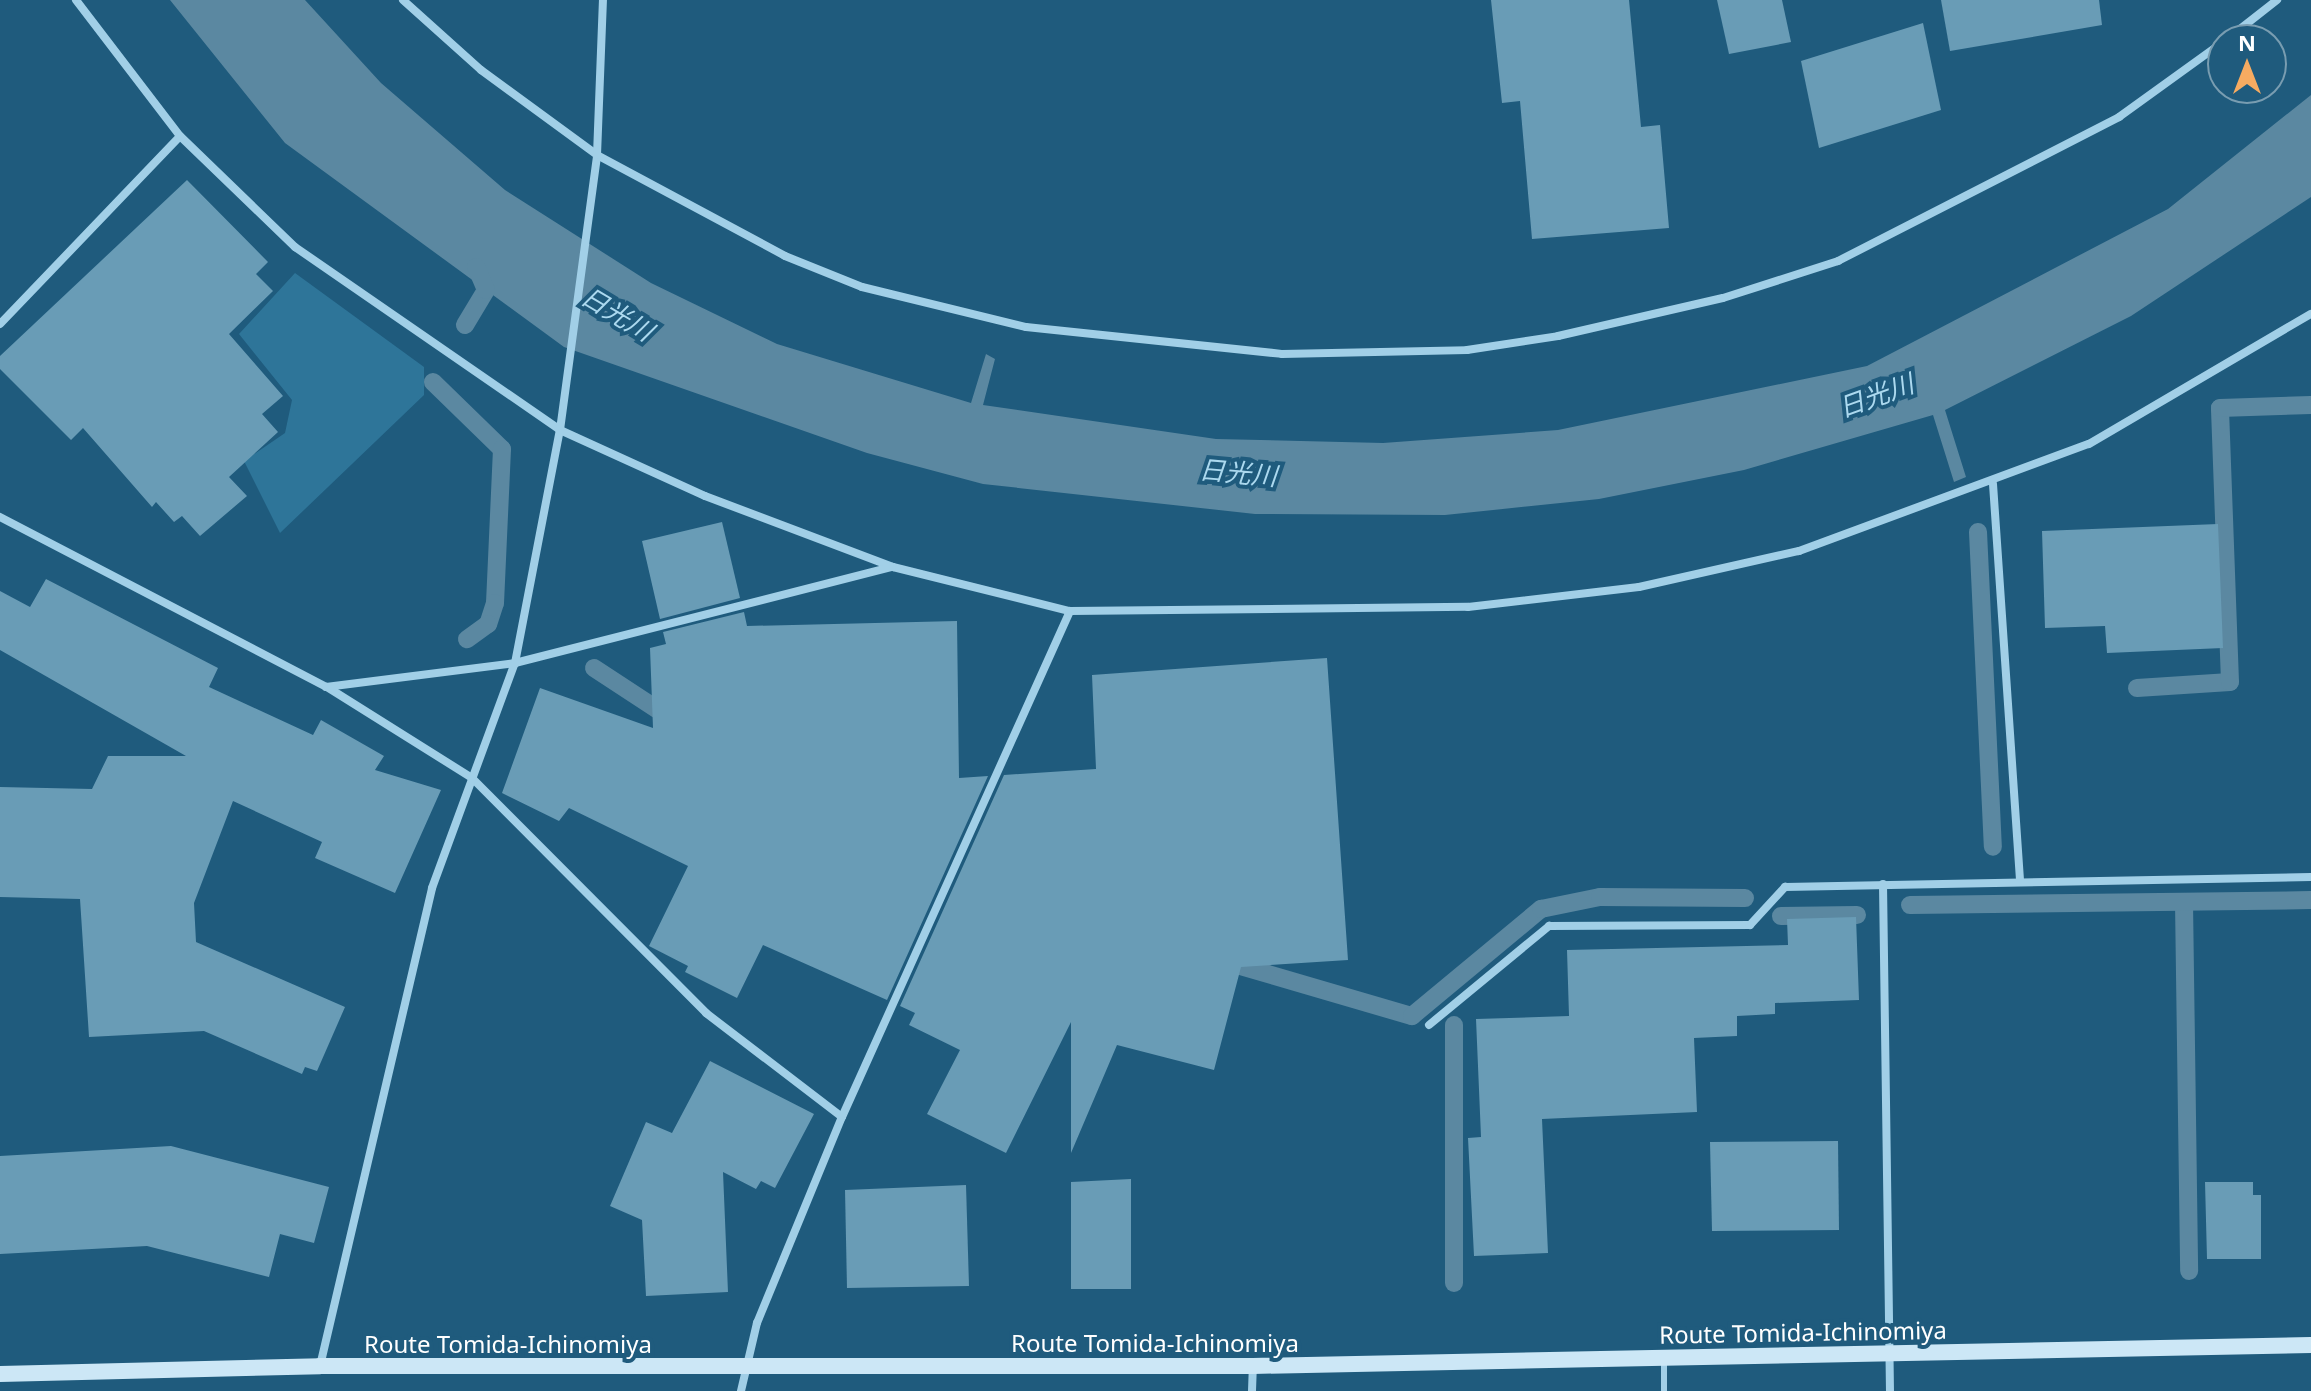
<!DOCTYPE html>
<meta charset="utf-8">
<style>
body{margin:0}
#map{position:relative;width:2311px;height:1391px;overflow:hidden;background:#1f5b7d;font-family:"Noto Sans","Noto Sans JP",sans-serif}
div>[style]{position:absolute}
.green>*{inset:0;background:#2e7599}
.water>*{inset:0;background:#5b88a1}
.stream>*{height:18px;margin:-9px;padding:0 9px;transform-origin:9px;border-radius:9px;background:#5b88a1}
.building>*{inset:0;background:#699cb6}
.lane>*{height:6px;margin:-3px;padding:0 3px;transform-origin:3px;border-radius:3px;background:#a1cfe7}
.street>*{height:8px;margin:-4px;padding:0 4px;transform-origin:4px;border-radius:4px;background:#a1cfe7}
.secondary>*{height:16px;margin:-8px;padding:0 8px;transform-origin:8px;border-radius:8px;background:#cce7f6}
span{translate:-50% -50%;white-space:nowrap;text-align:center;line-height:1.15;-webkit-text-stroke:8px #1f5b7d;paint-order:stroke}
.street-label{font-size:24px;color:#fff}
.water-label{font-size:26px;color:#acd9ef;font-style:italic}
.north{position:absolute;left:2207px;top:24px;width:80px;height:80px;box-sizing:border-box;background:#1f5b7d;border:2px solid #799db1;border-radius:50%;rotate:0deg;font-size:22px;font-weight:700;line-height:32px;text-align:center;color:#fff}
.north::after{content:'';display:block;margin:auto;width:28px;height:36px;background:#f6ab61;clip-path:polygon(50% 0,100% 100%,50% 72%,0 100%)}
</style>
<div id="map">
<div class="green">
<i style="clip-path:polygon(295px 273px,424px 367px,424px 395px,280px 533px,244px 461px,285px 433px,292px 400px,239px 334px)"></i>
</div>
<div class="water">
<i style="clip-path:polygon(170px 0,305px 0,381px 83px,505px 190px,651px 283px,777px 344px,971px 403px,986px 354px,995px 359px,983px 405px,1216px 439px,1383px 443px,1558px 430px,1867px 366px,2168px 209px,2311px 95px,2311px 197px,2131px 316px,1945px 410px,1966px 477px,1954px 482px,1933px 415px,1744px 470px,1599px 499px,1445px 515px,1255px 514px,983px 484px,867px 453px,564px 347px,285px 143px)"></i>
</div>
<div class="stream">
<i style="left:465px;top:325px;width:41px;rotate:-59deg"></i>
<i style="left:486px;top:290px;width:25px;rotate:-113deg"></i>
<i style="left:433px;top:382px;width:96px;rotate:44.2deg"></i>
<i style="left:502px;top:449px;width:154px;rotate:92.6deg"></i>
<i style="left:495px;top:603px;width:22px;rotate:108deg"></i>
<i style="left:488px;top:624px;width:26px;rotate:144deg"></i>
<i style="left:1978px;top:532px;width:315px;rotate:87.3deg"></i>
<i style="left:594px;top:668px;width:93px;rotate:33.2deg"></i>
<i style="left:2137px;top:688px;width:93px;rotate:-3.7deg"></i>
<i style="left:2230px;top:682px;width:274px;rotate:-92.1deg"></i>
<i style="left:2220px;top:408px;width:91px;rotate:-1.9deg"></i>
<i style="left:2184px;top:902px;width:369px;rotate:89.2deg"></i>
<i style="left:1910px;top:905px;width:401px;rotate:-0.7deg"></i>
<i style="left:1781px;top:916px;width:76px;rotate:-0.8deg"></i>
<i style="left:1220px;top:960px;width:200px;rotate:16.3deg"></i>
<i style="left:1412px;top:1016px;width:168px;rotate:-39.7deg"></i>
<i style="left:1541px;top:909px;width:60px;rotate:-11.5deg"></i>
<i style="left:1600px;top:897px;width:145px;rotate:0.4deg"></i>
<i style="left:1454px;top:1025px;width:258px;rotate:90deg"></i>
</div>
<div class="building">
<i style="clip-path:polygon(1491px 0,1629px 0,1641px 127px,1660px 125px,1669px 228px,1532px 239px,1520px 101px,1502px 103px)"></i>
<i style="clip-path:polygon(1717px 0,1782px 0,1791px 42px,1729px 54px)"></i>
<i style="clip-path:polygon(1941px 0,2099px 0,2102px 25px,1950px 51px)"></i>
<i style="clip-path:polygon(1923px 23px,1941px 110px,1819px 148px,1801px 61px)"></i>
<i style="clip-path:polygon(187px 180px,268px 262px,256px 274px,273px 291px,229px 334px,283px 396px,262px 414px,278px 432px,229px 477px,247px 496px,200px 536px,182px 516px,174px 522px,156px 502px,152px 507px,83px 428px,71px 440px,0 369px,0 356px)"></i>
<i style="clip-path:polygon(722px 522px,740px 598px,660px 619px,642px 541px)"></i>
<i style="clip-path:polygon(2218px 524px,2223px 648px,2107px 653px,2105px 626px,2045px 628px,2042px 531px)"></i>
<i style="clip-path:polygon(46px 579px,218px 668px,209px 687px,313px 735px,321px 720px,384px 756px,375px 770px,441px 790px,395px 893px,315px 858px,322px 842px,233px 801px,194px 903px,196px 942px,345px 1007px,317px 1071px,305px 1067px,302px 1074px,204px 1031px,89px 1037px,80px 899px,0 897px,0 787px,92px 789px,108px 756px,186px 756px,0 650px,0 591px,30px 607px)"></i>
<i style="clip-path:polygon(744px 612px,747px 626px,957px 621px,959px 778px,988px 776px,887px 1000px,763px 945px,737px 998px,685px 972px,688px 966px,649px 946px,688px 866px,569px 808px,559px 821px,502px 793px,540px 688px,653px 728px,650px 648px,666px 644px,663px 632px)"></i>
<i style="clip-path:polygon(1327px 658px,1348px 960px,1241px 967px,1214px 1070px,1117px 1045px,1071px 1153px,1071px 1022px,1006px 1153px,927px 1114px,960px 1050px,909px 1025px,915px 1013px,900px 1006px,1004px 775px,1096px 769px,1092px 675px)"></i>
<i style="clip-path:polygon(1856px 917px,1859px 1000px,1775px 1003px,1775px 1014px,1737px 1016px,1737px 1036px,1694px 1038px,1697px 1112px,1542px 1119px,1548px 1253px,1474px 1256px,1468px 1138px,1481px 1137px,1476px 1019px,1569px 1016px,1567px 950px,1788px 945px,1787px 919px)"></i>
<i style="clip-path:polygon(710px 1061px,814px 1114px,775px 1188px,761px 1181px,756px 1189px,723px 1172px,728px 1292px,646px 1296px,642px 1220px,610px 1206px,646px 1122px,672px 1133px)"></i>
<i style="clip-path:polygon(1838px 1141px,1839px 1230px,1712px 1231px,1710px 1142px)"></i>
<i style="clip-path:polygon(171px 1146px,329px 1187px,314px 1243px,280px 1234px,269px 1277px,147px 1246px,0 1254px,0 1156px)"></i>
<i style="clip-path:polygon(1131px 1179px,1131px 1289px,1071px 1289px,1071px 1182px)"></i>
<i style="clip-path:polygon(2205px 1182px,2253px 1182px,2253px 1195px,2261px 1195px,2261px 1259px,2207px 1259px)"></i>
<i style="clip-path:polygon(966px 1185px,969px 1286px,847px 1288px,845px 1190px)"></i>
</div>
<div class="lane">
<i style="left:1664px;top:1359px;width:32px;rotate:90deg"></i>
</div>
<div class="street">
<i style="left:76px;top:0;width:171px;rotate:52.6deg"></i>
<i style="left:180px;top:136px;width:160px;rotate:44deg"></i>
<i style="left:295px;top:247px;width:322px;rotate:34.6deg"></i>
<i style="left:560px;top:430px;width:159px;rotate:24.5deg"></i>
<i style="left:705px;top:496px;width:201px;rotate:20.7deg"></i>
<i style="left:893px;top:567px;width:182px;rotate:14deg"></i>
<i style="left:1070px;top:611px;width:398px;rotate:-0.6deg"></i>
<i style="left:1468px;top:607px;width:172px;rotate:-6.7deg"></i>
<i style="left:1639px;top:587px;width:164px;rotate:-12.7deg"></i>
<i style="left:1799px;top:551px;width:309px;rotate:-20.3deg"></i>
<i style="left:2089px;top:444px;width:257px;rotate:-30.4deg"></i>
<i style="left:403px;top:0;width:105px;rotate:41.9deg"></i>
<i style="left:481px;top:70px;width:144px;rotate:36.2deg"></i>
<i style="left:597px;top:155px;width:213px;rotate:28.2deg"></i>
<i style="left:785px;top:256px;width:83px;rotate:21.9deg"></i>
<i style="left:862px;top:287px;width:169px;rotate:13.7deg"></i>
<i style="left:1026px;top:327px;width:257px;rotate:6deg"></i>
<i style="left:1282px;top:354px;width:185px;rotate:-1.2deg"></i>
<i style="left:1467px;top:350px;width:92px;rotate:-8.7deg"></i>
<i style="left:1558px;top:336px;width:169px;rotate:-13deg"></i>
<i style="left:1723px;top:298px;width:121px;rotate:-17.8deg"></i>
<i style="left:1838px;top:261px;width:316px;rotate:-27.1deg"></i>
<i style="left:2119px;top:117px;width:128px;rotate:-35.8deg"></i>
<i style="left:2226px;top:40px;width:65px;rotate:-38.1deg"></i>
<i style="left:0;top:324px;width:260px;rotate:-46.2deg"></i>
<i style="left:1993px;top:484px;width:399px;rotate:86.1deg"></i>
<i style="left:0;top:517px;width:368px;rotate:27.5deg"></i>
<i style="left:326px;top:687px;width:191px;rotate:-7.2deg"></i>
<i style="left:515px;top:663px;width:389px;rotate:-14.3deg"></i>
<i style="left:327px;top:687px;width:171px;rotate:32.1deg"></i>
<i style="left:472px;top:778px;width:332px;rotate:45.1deg"></i>
<i style="left:706px;top:1013px;width:171px;rotate:37.4deg"></i>
<i style="left:1883px;top:884px;width:507px;rotate:89.21deg"></i>
<i style="left:1429px;top:1025px;width:156px;rotate:-39.5deg"></i>
<i style="left:1549px;top:926px;width:201px;rotate:-0.3deg"></i>
<i style="left:1750px;top:925px;width:52px;rotate:-47.4deg"></i>
<i style="left:1785px;top:887px;width:526px;rotate:-1.09deg"></i>
<i style="left:320px;top:1366px;width:491px;rotate:-76.8deg"></i>
<i style="left:432px;top:888px;width:240px;rotate:-69.8deg"></i>
<i style="left:515px;top:663px;width:237px;rotate:-79.1deg"></i>
<i style="left:560px;top:430px;width:277px;rotate:-82.3deg"></i>
<i style="left:597px;top:155px;width:155px;rotate:-87.8deg"></i>
<i style="left:741px;top:1391px;width:70px;rotate:-76.8deg"></i>
<i style="left:757px;top:1323px;width:223px;rotate:-67.6deg"></i>
<i style="left:842px;top:1117px;width:555px;rotate:-65.74deg"></i>
<i style="left:1252px;top:1391px;width:25px;rotate:-88deg"></i>
</div>
<div class="secondary">
<i style="left:0;top:1374px;width:320px;rotate:-1.4deg"></i>
<i style="left:320px;top:1366px;width:933px"></i>
<i style="left:1253px;top:1366px;width:1058px;rotate:-1.14deg"></i>
</div>
<div class="street-label">
<span style="left:1803px;top:1332px;rotate:-1deg">Route Tomida-Ichinomiya</span>
<span style="left:1155px;top:1343px">Route Tomida-Ichinomiya</span>
<span style="left:508px;top:1344px">Route Tomida-Ichinomiya</span>
</div>
<div class="water-label">
<span style="left:617px;top:314px;rotate:31deg">日光川</span>
<span style="left:1876px;top:396px;rotate:-20deg">日光川</span>
<span style="left:1238px;top:473px;rotate:5deg">日光川</span>
</div>
<div class="north">N</div>
</div>
